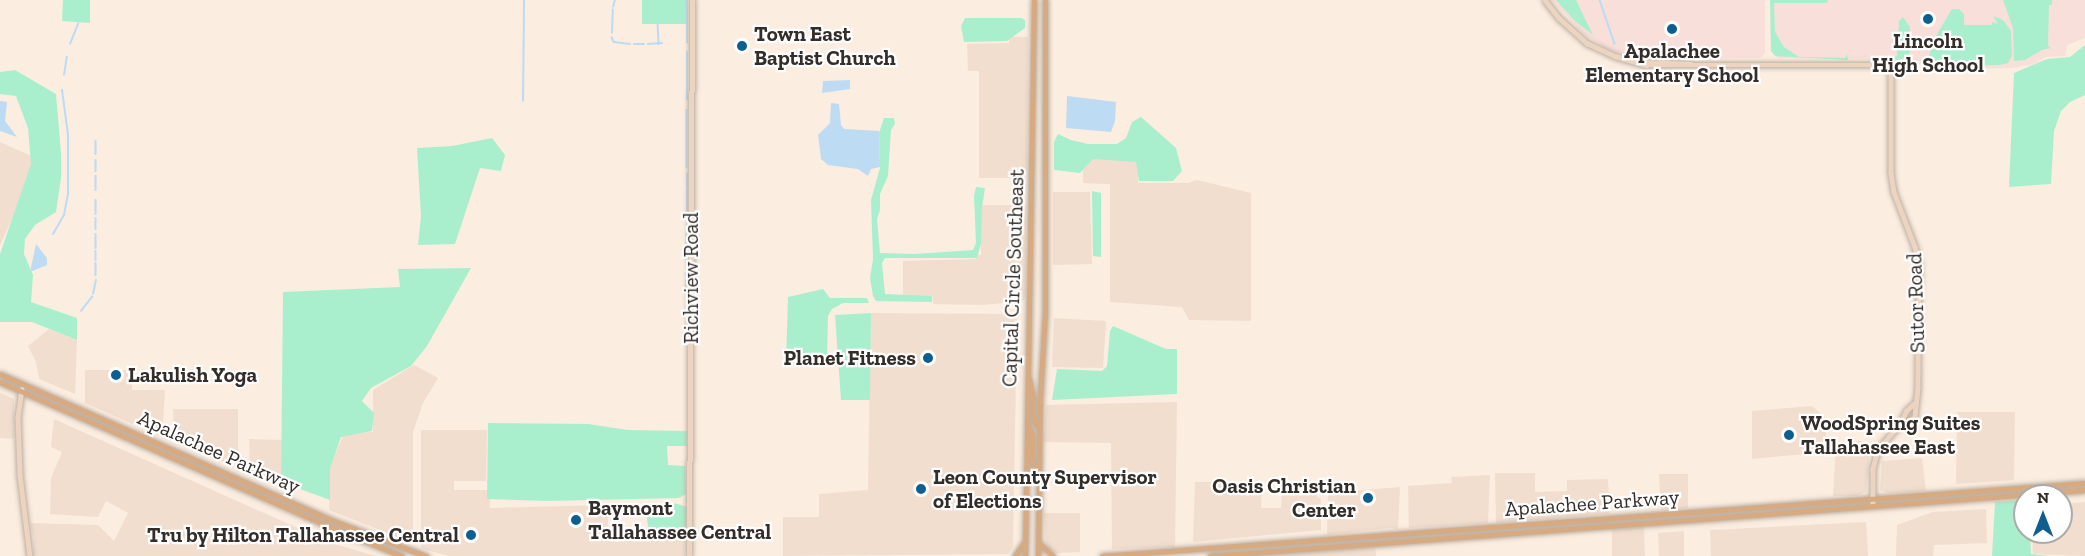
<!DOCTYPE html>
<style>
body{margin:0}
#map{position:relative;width:2085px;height:556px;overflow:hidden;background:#fbede0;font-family:"Zilla Slab",serif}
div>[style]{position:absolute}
.commercial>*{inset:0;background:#f2decf}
.education>*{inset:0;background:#f9dfd9}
.green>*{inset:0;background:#aaefcd}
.water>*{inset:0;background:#bddbf2}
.stream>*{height:1.5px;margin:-0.75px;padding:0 0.75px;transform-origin:0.75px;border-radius:0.75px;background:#bddbf2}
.roads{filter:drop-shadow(0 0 2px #bcb0a3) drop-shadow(0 0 2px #bcb0a3)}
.secondary>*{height:4.5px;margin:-2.25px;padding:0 2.25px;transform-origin:2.25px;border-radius:2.25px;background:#ecd4c1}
.primary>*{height:5px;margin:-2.5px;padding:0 2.5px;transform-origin:2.5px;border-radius:2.5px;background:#d8aa82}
.dots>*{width:16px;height:16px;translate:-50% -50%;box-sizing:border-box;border:3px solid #fff;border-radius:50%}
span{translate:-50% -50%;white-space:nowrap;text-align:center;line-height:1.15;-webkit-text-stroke:4.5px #fff;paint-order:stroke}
.poi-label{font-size:21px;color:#332e29;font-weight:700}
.left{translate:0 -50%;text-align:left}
.right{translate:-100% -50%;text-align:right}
.street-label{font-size:21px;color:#332e29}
.north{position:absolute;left:2013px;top:484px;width:60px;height:60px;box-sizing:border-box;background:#fff;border:2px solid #adaba9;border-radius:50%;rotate:0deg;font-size:16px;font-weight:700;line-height:24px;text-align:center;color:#332e29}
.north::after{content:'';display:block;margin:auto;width:21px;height:27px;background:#0d5f92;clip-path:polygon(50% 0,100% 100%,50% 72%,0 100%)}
</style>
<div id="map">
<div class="commercial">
<i style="clip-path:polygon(1009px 37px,1028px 37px,1027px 171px,1020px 178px,979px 178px,979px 71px,968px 71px,967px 44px,1009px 43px)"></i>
<i style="clip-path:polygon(0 142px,40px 160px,0 245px)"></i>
<i style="clip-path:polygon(1090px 159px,1138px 159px,1138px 183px,1188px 183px,1197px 180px,1251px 193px,1251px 321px,1189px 320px,1182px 307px,1110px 302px,1110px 184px,1083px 183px,1083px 167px)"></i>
<i style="clip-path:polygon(1053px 192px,1090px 192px,1092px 264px,1053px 265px)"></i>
<i style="clip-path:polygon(981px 205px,1026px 205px,1026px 296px,1023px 301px,983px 305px,933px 304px,933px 296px,903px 296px,903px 261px,976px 259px,976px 255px,981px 255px)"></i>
<i style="clip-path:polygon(871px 313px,1017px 314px,1013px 547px,1008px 554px,783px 556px,783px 517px,819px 517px,819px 494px,868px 490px)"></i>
<i style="clip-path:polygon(1054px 318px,1106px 321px,1103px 368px,1052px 367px)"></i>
<i style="clip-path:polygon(49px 329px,77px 340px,75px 394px,39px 379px,36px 362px,28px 346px)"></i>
<i style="clip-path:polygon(414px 365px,438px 378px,423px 403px,413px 432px,413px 539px,411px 542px,329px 510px,330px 468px,344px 433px,373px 432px,373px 390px)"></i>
<i style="clip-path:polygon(85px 370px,132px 370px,132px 390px,165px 390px,162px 437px,85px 403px)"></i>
<i style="clip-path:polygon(0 393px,14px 399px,14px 439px,0 438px)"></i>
<i style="clip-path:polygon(1177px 402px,1175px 547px,1112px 549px,1111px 443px,1044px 442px,1046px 405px)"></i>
<i style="clip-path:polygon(1812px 406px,1826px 418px,1826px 452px,1752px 459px,1752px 411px)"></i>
<i style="clip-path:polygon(173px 409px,238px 409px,238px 461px,222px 461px,174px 440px)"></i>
<i style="clip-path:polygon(1957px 412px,2015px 412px,2014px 480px,1956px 484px)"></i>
<i style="clip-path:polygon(54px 419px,331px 543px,376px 556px,33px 556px,34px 539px,30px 523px,98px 525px,114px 541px,128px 513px,106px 501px,98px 517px,50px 514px,51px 478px,62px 452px,51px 447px)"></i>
<i style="clip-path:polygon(421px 430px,487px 430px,486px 481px,454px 481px,454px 490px,490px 490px,490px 508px,608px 505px,608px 533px,684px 535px,685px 556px,449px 556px,423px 549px,421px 547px)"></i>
<i style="clip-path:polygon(249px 439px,282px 440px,281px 482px,250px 471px)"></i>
<i style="clip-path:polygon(1861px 441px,1870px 448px,1866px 492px,1856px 496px,1833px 496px,1836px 443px)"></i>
<i style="clip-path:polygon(1922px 458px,1926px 491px,1888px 493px,1880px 490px,1882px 461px)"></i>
<i style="clip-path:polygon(1495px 473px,1535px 473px,1535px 492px,1567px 491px,1567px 480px,1608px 479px,1610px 514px,1496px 523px)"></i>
<i style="clip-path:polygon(1659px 474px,1688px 474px,1688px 508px,1661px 510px)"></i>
<i style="clip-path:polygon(1490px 475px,1488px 523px,1409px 528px,1408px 486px,1452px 483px,1451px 477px)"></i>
<i style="clip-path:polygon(1195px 482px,1262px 482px,1261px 508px,1281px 508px,1282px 492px,1313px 493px,1321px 499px,1321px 530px,1193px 542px)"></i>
<i style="clip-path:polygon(1400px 487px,1398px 530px,1391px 528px,1327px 535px,1328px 493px)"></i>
<i style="clip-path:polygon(2085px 502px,2085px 556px,2033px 554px,2032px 532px,2061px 532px,2061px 504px)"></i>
<i style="clip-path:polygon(1986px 509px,1987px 543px,1934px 545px,1933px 556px,1896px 556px,1897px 525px,1933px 512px)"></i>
<i style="clip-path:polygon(1044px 513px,1080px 513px,1080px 552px,1057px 553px,1046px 548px)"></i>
<i style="clip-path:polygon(1866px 522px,1868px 556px,1711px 556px,1710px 530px)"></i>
<i style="clip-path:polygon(1644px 527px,1645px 556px,1612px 556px,1612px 529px)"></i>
<i style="clip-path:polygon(1684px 531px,1684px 556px,1659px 556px,1658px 533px)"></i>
<i style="clip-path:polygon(1375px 546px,1376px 556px,1251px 556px,1339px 549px)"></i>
</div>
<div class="education">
<i style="clip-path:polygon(1552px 0,1765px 0,1765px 53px,1761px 58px,1645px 59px,1626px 55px,1608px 49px,1584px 34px)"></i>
<i style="clip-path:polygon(1770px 0,2085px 0,2085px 38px,2067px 45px,2065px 56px,2045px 57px,2034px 64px,2011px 68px,1947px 70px,1930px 67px,1915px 60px,1898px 67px,1897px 61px,1887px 59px,1778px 58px,1771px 51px)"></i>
</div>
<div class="green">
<i style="clip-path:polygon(63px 0,90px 0,90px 23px,62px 21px)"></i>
<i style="clip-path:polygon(642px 0,686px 0,686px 24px,642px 24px)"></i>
<i style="clip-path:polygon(1556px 0,1576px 0,1593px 35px,1575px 21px)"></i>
<i style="clip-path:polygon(1770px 0,1828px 0,1827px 3px,1774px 3px,1775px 32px,1784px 47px,1799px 57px,1845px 58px,1847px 54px,1848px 60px,1775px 56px,1771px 51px)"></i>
<i style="clip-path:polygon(2003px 0,2052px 0,2052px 5px,2049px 5px,2048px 46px,2051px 48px,2042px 50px,2025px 60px,2014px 61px,2013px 28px)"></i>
<i style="clip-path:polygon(1952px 9px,1959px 9px,1964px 14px,1964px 25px,1992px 25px,1992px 22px,1998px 24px,1993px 16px,2003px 20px,2011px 31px,2012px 56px,2008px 63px,2000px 65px,1937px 66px,1930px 63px,1928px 60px,1934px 39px)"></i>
<i style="clip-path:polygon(1903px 17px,1910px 27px,1910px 52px,1907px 57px,1897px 61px,1894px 57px,1897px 56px,1899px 21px)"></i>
<i style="clip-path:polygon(965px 18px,1021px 18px,1025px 20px,1025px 28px,1007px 41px,964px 42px,961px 26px)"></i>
<i style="clip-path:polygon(2085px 45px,2085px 95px,2070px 102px,2061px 111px,2054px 131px,2051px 184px,2009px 187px,2014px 73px,2047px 59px,2070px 57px)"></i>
<i style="clip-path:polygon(15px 70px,56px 94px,61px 153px,61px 178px,56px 212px,35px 225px,25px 239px,24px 254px,33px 275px,31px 302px,77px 318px,77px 340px,32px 322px,0 322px,0 254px,31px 164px,28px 128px,16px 96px,0 94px,0 72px)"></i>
<i style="clip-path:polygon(1141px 117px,1176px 148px,1182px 171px,1173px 181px,1139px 181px,1136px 162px,1093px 159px,1080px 173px,1054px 170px,1054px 142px,1058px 134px,1071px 140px,1088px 144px,1117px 144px,1126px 138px,1132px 122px)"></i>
<i style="clip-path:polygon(884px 118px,894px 118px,895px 124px,891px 130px,888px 176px,880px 194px,880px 210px,877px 219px,880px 253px,915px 254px,973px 250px,976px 243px,974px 196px,976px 187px,985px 188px,982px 208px,981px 244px,977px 258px,885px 258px,882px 263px,885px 294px,932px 296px,932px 302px,876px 301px,873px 296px,870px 278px,873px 259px,871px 200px,880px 168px,879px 133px)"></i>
<i style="clip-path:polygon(492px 138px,505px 155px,501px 171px,480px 168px,455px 244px,418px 245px,421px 216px,417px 148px,452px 146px)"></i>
<i style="clip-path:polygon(1092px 191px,1101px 193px,1101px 257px,1093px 256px)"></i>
<i style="clip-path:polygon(471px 268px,427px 346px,411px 366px,371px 388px,362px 401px,374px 413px,372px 431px,341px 437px,330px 469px,330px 500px,281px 482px,283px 292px,400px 287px,398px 269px)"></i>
<i style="clip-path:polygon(823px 289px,830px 298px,867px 298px,869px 303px,843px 303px,832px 309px,828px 316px,827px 361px,823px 364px,786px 361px,788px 297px)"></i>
<i style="clip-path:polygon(871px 313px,870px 400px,841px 400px,835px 315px)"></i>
<i style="clip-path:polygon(1113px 326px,1166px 349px,1177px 349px,1177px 394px,1052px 400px,1057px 369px,1102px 371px,1107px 366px,1110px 331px)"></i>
<i style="clip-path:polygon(488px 423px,588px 424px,628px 430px,687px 431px,687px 446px,667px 446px,668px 465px,685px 466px,686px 494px,679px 498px,546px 501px,487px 499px)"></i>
<i style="clip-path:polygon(2025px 500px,2025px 532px,2030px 532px,2031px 554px,2049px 556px,1992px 556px,1995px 502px)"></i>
<i style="clip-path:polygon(674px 503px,687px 507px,685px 534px,649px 535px,646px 510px)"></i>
</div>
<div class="water">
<i style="clip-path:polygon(850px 80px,850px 89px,822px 93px,823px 81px)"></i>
<i style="clip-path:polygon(1067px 96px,1116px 102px,1115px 121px,1111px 132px,1066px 128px)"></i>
<i style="clip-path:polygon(0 101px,7px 102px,5px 121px,17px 137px,0 131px)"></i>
<i style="clip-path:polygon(831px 103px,839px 104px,841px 125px,844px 129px,879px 131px,880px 167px,871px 169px,868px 176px,858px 169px,828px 165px,821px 159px,818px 135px,830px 123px)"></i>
<i style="clip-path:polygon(36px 244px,47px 258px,47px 265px,30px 272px)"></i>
</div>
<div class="stream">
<i style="left:1600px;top:0;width:46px;rotate:71.2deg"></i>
<i style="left:613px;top:7px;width:7px;rotate:-74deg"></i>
<i style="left:658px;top:23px;width:21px;rotate:87deg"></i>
<i style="left:612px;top:33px;width:23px;rotate:-88deg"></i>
<i style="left:612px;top:37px;width:5px;rotate:68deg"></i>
<i style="left:614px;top:42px;width:16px;rotate:7deg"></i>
<i style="left:687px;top:43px;width:43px;rotate:-90deg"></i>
<i style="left:70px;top:44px;width:22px;rotate:-68deg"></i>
<i style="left:634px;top:44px;width:10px"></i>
<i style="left:648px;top:44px;width:14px;rotate:-4deg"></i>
<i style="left:64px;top:75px;width:18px;rotate:-81deg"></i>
<i style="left:687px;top:100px;width:48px;rotate:-90deg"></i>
<i style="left:523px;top:101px;width:101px;rotate:-89.4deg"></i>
<i style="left:687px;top:110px;width:57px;rotate:90deg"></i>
<i style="left:96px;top:141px;width:13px;rotate:90deg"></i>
<i style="left:96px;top:160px;width:11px;rotate:90deg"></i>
<i style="left:96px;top:176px;width:14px;rotate:90deg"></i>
<i style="left:687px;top:188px;width:14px;rotate:-90deg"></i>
<i style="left:96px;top:200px;width:14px;rotate:90deg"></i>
<i style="left:687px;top:211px;width:21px;rotate:-90deg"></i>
<i style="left:687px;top:216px;width:4px;rotate:90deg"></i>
<i style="left:96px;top:218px;width:11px;rotate:90deg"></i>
<i style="left:53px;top:234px;width:22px;rotate:-60deg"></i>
<i style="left:64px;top:215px;width:20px;rotate:-79deg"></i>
<i style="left:68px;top:195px;width:60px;rotate:-90deg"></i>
<i style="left:68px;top:135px;width:45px;rotate:-97.6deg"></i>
<i style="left:96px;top:234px;width:14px;rotate:90deg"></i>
<i style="left:686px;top:245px;width:20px;rotate:-87deg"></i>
<i style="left:96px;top:251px;width:9px;rotate:90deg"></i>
<i style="left:96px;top:263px;width:12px;rotate:90deg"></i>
<i style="left:686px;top:269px;width:20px;rotate:-90deg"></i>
<i style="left:686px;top:273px;width:2px;rotate:90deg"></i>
<i style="left:93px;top:294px;width:14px;rotate:-78deg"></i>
<i style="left:686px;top:294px;width:15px;rotate:-90deg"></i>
<i style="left:81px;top:311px;width:18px;rotate:-52deg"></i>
</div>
<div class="roads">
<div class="secondary">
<i style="left:1545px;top:0;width:23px;rotate:52deg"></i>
<i style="left:1559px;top:18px;width:38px;rotate:42deg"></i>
<i style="left:1587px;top:43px;width:31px;rotate:25deg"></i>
<i style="left:1615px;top:56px;width:33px;rotate:16deg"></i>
<i style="left:1647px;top:65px;width:244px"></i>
<i style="left:1891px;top:65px;width:108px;rotate:90deg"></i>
<i style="left:1891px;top:173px;width:19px;rotate:81deg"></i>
<i style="left:1894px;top:192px;width:59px;rotate:69.1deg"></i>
<i style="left:1915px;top:247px;width:18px;rotate:77deg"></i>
<i style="left:1919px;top:265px;width:123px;rotate:90.5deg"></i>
<i style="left:1918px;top:388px;width:30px;rotate:96deg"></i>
<i style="left:1915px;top:418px;width:21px;rotate:151deg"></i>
<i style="left:1897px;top:428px;width:29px;rotate:131deg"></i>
<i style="left:1878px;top:450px;width:20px;rotate:105deg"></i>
<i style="left:1873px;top:469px;width:37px;rotate:90deg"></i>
<i style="left:1643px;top:62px;width:48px;rotate:2.4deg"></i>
<i style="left:22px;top:389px;width:28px;rotate:98deg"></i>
<i style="left:18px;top:417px;width:58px;rotate:88deg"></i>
<i style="left:20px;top:475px;width:82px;rotate:83deg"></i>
<i style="left:1900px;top:424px;width:14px;rotate:-65deg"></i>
<i style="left:1906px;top:411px;width:13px;rotate:-42deg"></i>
<i style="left:689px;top:556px;width:556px;rotate:-89.69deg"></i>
</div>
<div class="primary">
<i style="left:0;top:374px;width:362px;rotate:23.8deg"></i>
<i style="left:331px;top:520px;width:102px;rotate:20.8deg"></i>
<i style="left:1029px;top:379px;width:21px;rotate:79deg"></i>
<i style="left:1033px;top:400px;width:20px;rotate:90deg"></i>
<i style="left:1033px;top:420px;width:10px;rotate:53deg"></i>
<i style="left:0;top:382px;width:364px;rotate:23.7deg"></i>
<i style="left:333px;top:528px;width:74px;rotate:22.1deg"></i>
<i style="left:1027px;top:424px;width:11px;rotate:63deg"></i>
<i style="left:1032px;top:434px;width:24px;rotate:90deg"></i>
<i style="left:1032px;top:458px;width:18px;rotate:77deg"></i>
<i style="left:1039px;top:543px;width:19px;rotate:43deg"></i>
<i style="left:1015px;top:556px;width:18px;rotate:-56deg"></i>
<i style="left:1025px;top:556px;width:556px;rotate:-89.07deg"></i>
<i style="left:1038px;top:556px;width:157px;rotate:-89.3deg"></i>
<i style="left:1040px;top:399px;width:87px;rotate:-86.7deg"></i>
<i style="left:1045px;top:312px;width:312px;rotate:-90deg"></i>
<i style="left:1102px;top:556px;width:986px;rotate:-4.25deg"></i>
<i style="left:1210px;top:556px;width:877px;rotate:-4.31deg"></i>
</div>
</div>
<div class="dots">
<i style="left:1928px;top:19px;background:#0d5f92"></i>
<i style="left:1672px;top:29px;background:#0d5f92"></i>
<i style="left:742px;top:46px;background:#0d5f92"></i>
<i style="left:928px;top:358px;background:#0d5f92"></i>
<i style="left:116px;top:375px;background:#0d5f92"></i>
<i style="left:1789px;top:435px;background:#0d5f92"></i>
<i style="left:921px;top:489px;background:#0d5f92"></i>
<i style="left:1368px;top:498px;background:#0d5f92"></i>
<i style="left:576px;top:520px;background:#0d5f92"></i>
<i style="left:471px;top:535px;background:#0d5f92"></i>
</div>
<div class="poi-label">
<span class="left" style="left:754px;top:46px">Town East<br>Baptist Church</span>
<span style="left:1928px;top:53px">Lincoln<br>High School</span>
<span style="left:1672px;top:63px">Apalachee<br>Elementary School</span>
<span class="right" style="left:916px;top:358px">Planet Fitness</span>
<span class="left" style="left:128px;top:375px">Lakulish Yoga</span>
<span class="left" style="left:1801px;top:435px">WoodSpring Suites<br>Tallahassee East</span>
<span class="left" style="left:933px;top:489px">Leon County Supervisor<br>of Elections</span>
<span class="right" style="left:1356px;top:498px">Oasis Christian<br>Center</span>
<span class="left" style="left:588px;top:520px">Baymont<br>Tallahassee Central</span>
<span class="right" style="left:459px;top:535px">Tru by Hilton Tallahassee Central</span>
</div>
<div class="street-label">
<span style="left:691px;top:278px;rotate:-90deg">Richview Road</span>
<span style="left:1013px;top:278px;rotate:-88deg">Capital Circle Southeast</span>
<span style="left:1916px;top:303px;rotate:-92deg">Sutor Road</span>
<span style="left:219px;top:452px;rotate:24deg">Apalachee Parkway</span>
<span style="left:1592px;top:503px;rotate:-4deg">Apalachee Parkway</span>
</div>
<div class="north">N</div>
</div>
